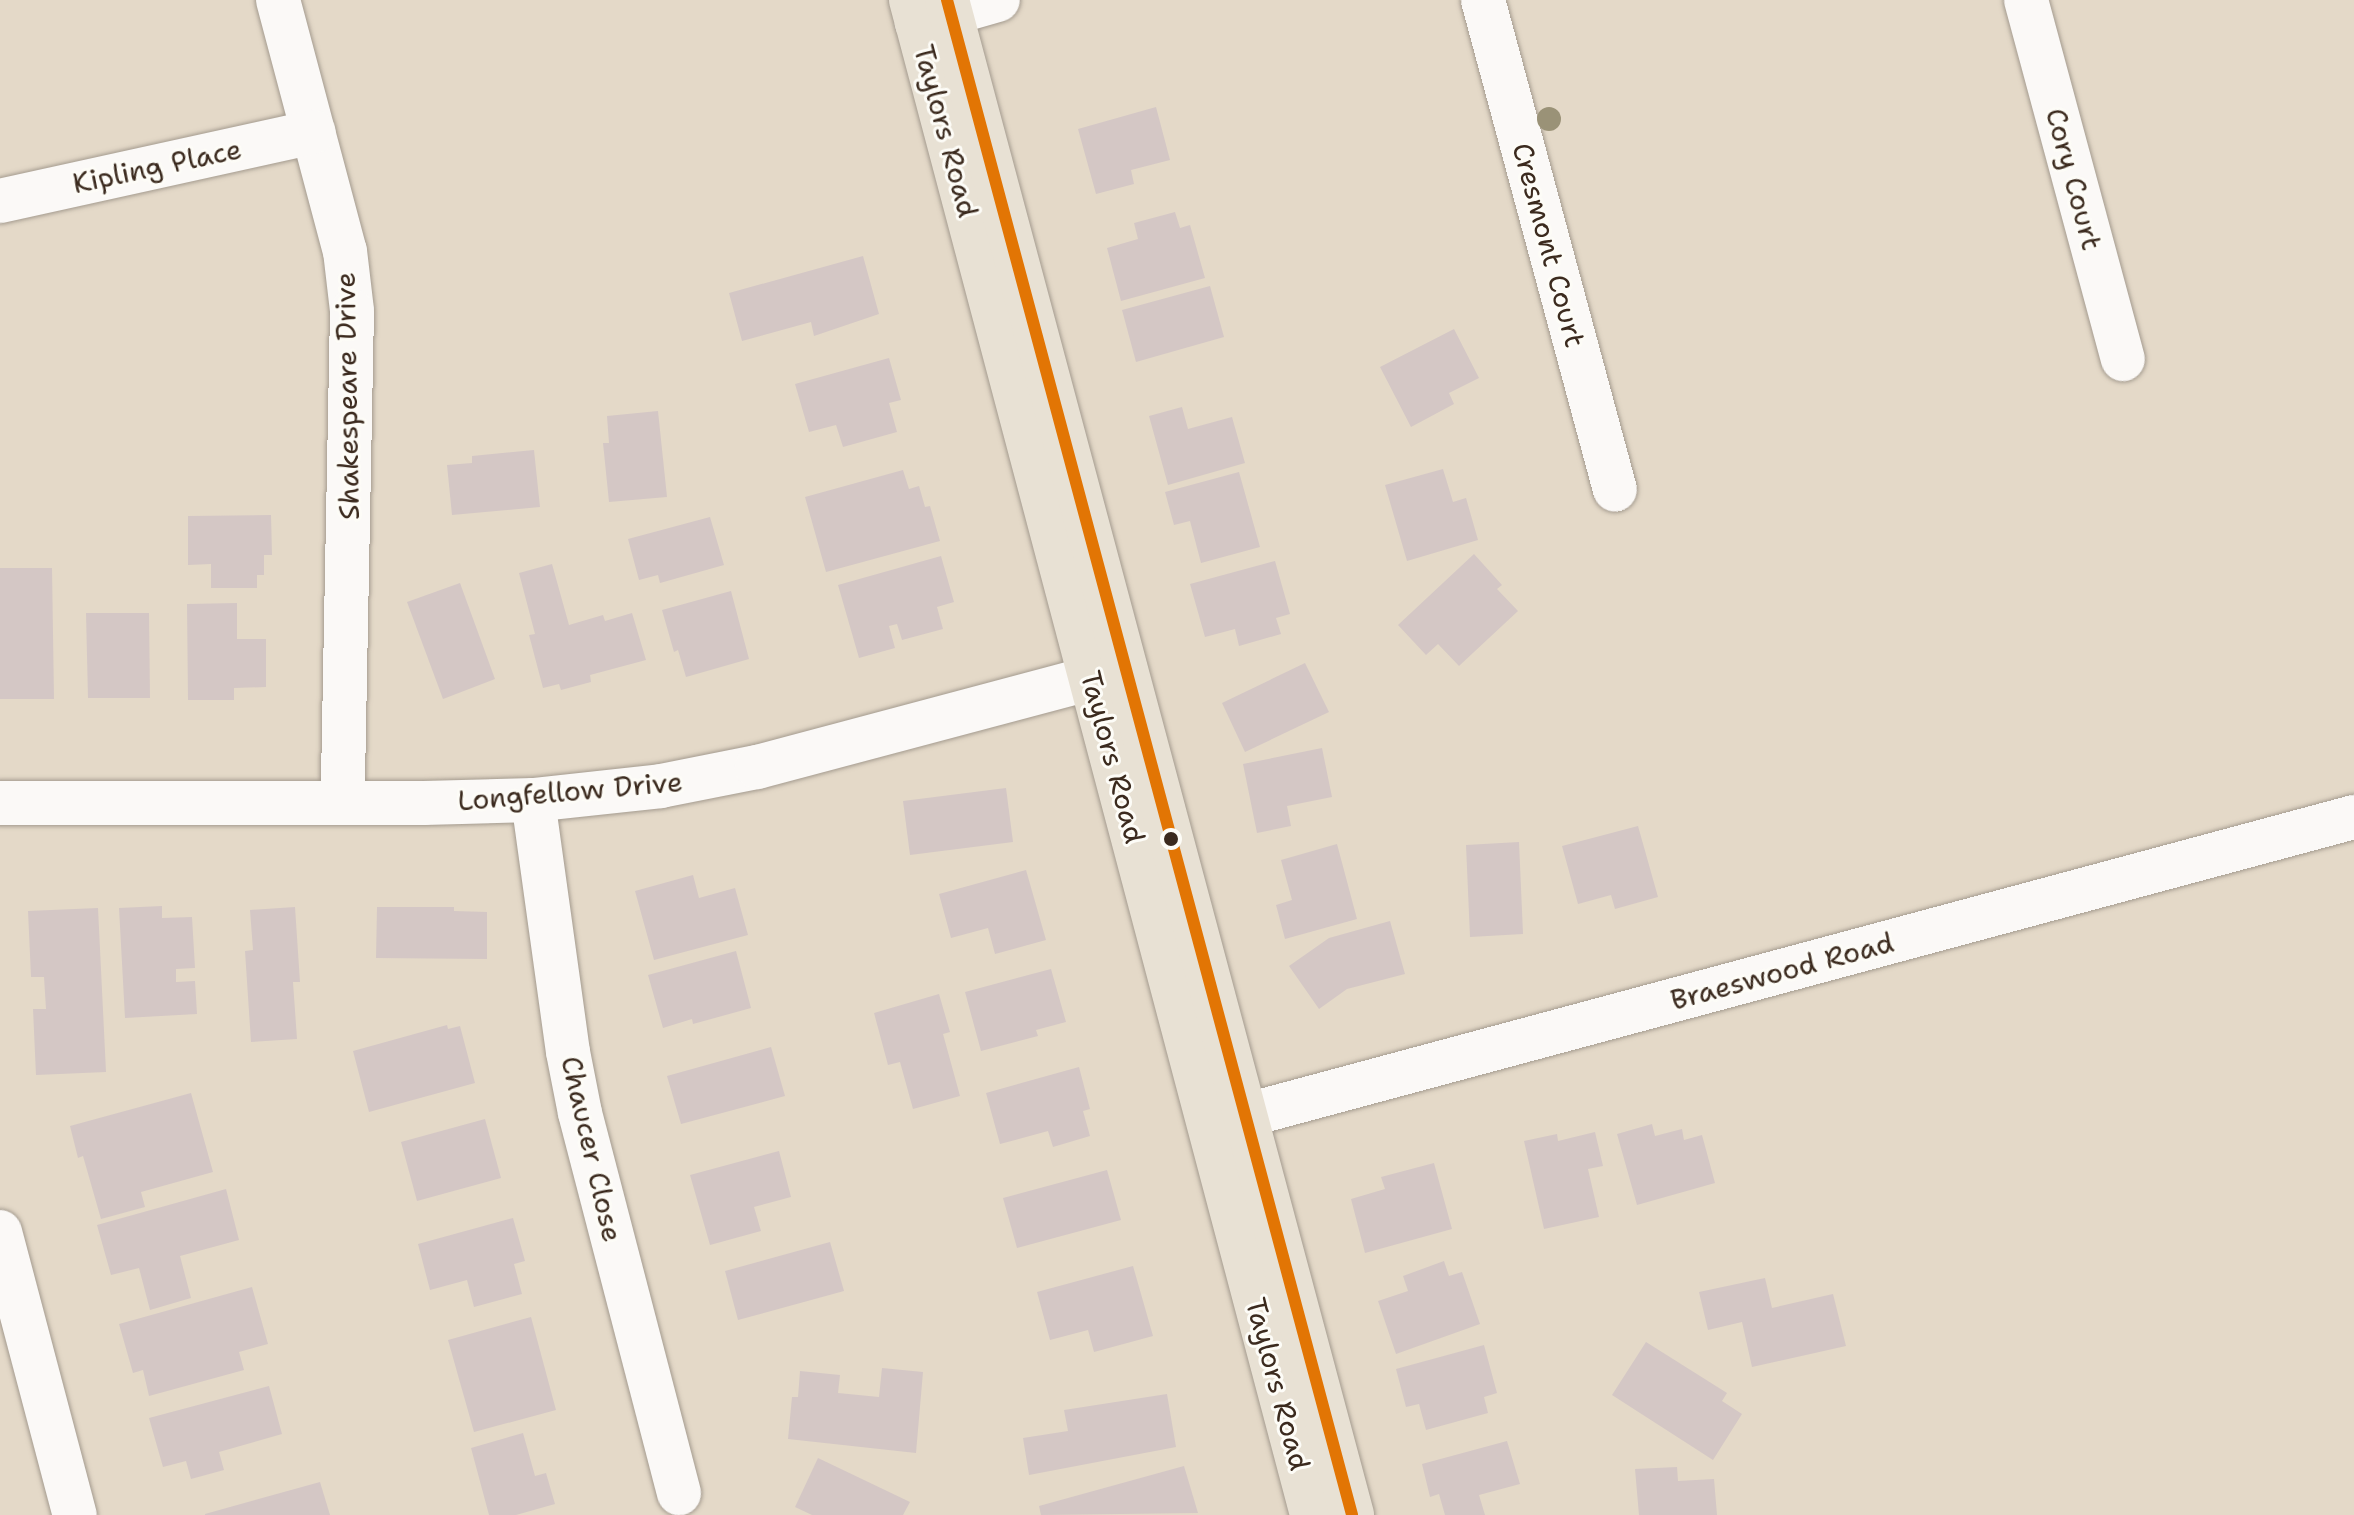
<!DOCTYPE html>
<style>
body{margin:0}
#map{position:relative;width:2354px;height:1515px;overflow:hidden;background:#e4d9c8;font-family:"Shantell Sans",sans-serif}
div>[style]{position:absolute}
.building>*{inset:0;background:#d4c7c5}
.roads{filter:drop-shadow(0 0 2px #a49b8f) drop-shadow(0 0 2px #a49b8f)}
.minor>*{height:44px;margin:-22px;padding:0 22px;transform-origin:22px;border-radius:22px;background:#fbf9f7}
.major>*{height:44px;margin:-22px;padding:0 22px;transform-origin:22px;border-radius:22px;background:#e8e1d4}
.bus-1>*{height:12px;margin:-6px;padding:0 6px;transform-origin:6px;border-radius:6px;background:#e27504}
.trees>*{width:24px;height:24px;margin:-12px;border-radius:50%;background:#9a9277}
.dots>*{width:22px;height:22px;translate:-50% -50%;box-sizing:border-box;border:4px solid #fdfcf7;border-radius:50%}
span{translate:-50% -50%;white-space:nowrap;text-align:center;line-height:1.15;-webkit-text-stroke:6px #fdfcf7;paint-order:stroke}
.street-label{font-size:28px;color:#3b2a1e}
</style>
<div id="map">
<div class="building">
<i style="clip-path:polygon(1156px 107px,1170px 160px,1131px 170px,1134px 184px,1096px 194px,1078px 129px)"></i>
<i style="clip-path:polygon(1175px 212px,1180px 228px,1190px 225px,1205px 278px,1121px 301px,1107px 248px,1138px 239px,1134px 223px)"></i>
<i style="clip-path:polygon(863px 256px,879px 314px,814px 336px,811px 322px,742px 341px,729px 293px)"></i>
<i style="clip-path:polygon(1210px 286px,1224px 337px,1136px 362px,1122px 310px)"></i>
<i style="clip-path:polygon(1454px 329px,1479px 378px,1449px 393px,1454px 404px,1411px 427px,1380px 367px)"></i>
<i style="clip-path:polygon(889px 358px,901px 400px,889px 403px,897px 432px,843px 447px,836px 425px,809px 432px,795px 384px)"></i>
<i style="clip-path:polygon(1182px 407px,1188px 429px,1232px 417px,1245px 463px,1168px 485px,1149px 416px)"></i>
<i style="clip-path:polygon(658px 411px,667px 497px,609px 502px,603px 443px,609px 443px,607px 416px)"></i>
<i style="clip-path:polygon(534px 450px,540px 507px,452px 515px,447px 465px,472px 463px,472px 456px)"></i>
<i style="clip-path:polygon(1443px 469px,1453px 502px,1466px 498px,1478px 540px,1407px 561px,1385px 485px)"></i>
<i style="clip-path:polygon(903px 470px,909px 489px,919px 486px,925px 507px,930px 506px,940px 541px,826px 572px,805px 497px)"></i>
<i style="clip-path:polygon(1239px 472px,1260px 547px,1201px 563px,1190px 521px,1174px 525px,1165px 492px)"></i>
<i style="clip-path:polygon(271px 515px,272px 555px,264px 555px,264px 575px,257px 575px,257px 588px,211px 588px,211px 564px,188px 565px,188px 516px)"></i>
<i style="clip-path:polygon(710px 517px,724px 565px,660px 583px,658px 575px,639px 580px,628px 539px)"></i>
<i style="clip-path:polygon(1474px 554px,1502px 585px,1497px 589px,1518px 611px,1459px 666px,1438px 644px,1426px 655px,1398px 625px)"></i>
<i style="clip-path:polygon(941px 556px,954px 602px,937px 607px,943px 629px,902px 640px,897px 624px,889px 626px,895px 648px,859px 658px,838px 585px)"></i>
<i style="clip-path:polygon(1275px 561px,1290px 614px,1276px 618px,1281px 634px,1239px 646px,1235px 629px,1205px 637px,1190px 584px)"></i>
<i style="clip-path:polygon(552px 564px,569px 625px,603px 615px,605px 621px,632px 613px,646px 660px,590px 675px,591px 682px,561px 690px,559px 684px,543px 688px,529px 635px,535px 634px,519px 573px)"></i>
<i style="clip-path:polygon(0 568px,52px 568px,54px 699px,0 699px)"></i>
<i style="clip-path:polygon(460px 583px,495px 679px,443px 699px,407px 602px)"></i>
<i style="clip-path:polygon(731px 591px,749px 659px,686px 677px,678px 650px,674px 652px,662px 610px)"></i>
<i style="clip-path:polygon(237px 603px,237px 639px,266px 639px,266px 687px,234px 688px,234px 700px,188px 700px,187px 604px)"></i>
<i style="clip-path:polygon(86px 613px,149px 613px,150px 698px,88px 698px)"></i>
<i style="clip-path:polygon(1305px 663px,1329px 712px,1245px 752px,1222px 703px)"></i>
<i style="clip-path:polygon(1322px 748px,1332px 797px,1287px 806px,1291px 826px,1257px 833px,1243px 764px)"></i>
<i style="clip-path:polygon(1006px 788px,1013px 842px,910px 855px,903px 801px)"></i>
<i style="clip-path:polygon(1638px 826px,1658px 897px,1615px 909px,1611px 895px,1578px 904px,1562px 846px)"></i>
<i style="clip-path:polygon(1519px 842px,1523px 934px,1470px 937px,1466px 845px)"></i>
<i style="clip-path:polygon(1337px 844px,1357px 919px,1285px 939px,1276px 905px,1292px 900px,1281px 860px)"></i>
<i style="clip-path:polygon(1026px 870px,1046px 940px,995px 954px,988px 928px,951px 938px,939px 894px)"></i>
<i style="clip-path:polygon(693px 875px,699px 898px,735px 888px,748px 935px,654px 960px,635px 891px)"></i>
<i style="clip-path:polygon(162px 906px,162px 918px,192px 917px,195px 968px,176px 969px,176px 982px,195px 981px,197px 1014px,125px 1018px,119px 908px)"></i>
<i style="clip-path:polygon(295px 907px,300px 982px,293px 982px,297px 1039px,251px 1042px,245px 951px,253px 950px,250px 910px)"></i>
<i style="clip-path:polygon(377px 907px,454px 907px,454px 911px,487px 912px,487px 959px,376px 958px)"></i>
<i style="clip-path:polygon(98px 908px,106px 1072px,36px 1075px,33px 1009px,46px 1009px,44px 977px,31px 977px,28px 911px)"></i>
<i style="clip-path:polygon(1390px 921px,1405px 974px,1347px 989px,1319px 1009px,1289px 966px,1329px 938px)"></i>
<i style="clip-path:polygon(736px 951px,751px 1008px,693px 1024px,692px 1019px,663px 1028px,648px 975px)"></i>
<i style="clip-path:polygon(1051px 969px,1066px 1022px,1036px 1030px,1038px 1036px,981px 1051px,965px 992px)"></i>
<i style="clip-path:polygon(939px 994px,950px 1032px,943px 1034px,960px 1096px,913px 1109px,900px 1062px,888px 1065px,874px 1013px)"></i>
<i style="clip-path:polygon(447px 1025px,448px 1029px,460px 1026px,475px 1083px,369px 1112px,353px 1051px)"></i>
<i style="clip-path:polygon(771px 1047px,785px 1096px,681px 1124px,667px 1076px)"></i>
<i style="clip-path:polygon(1079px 1067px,1090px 1109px,1083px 1111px,1090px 1136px,1053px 1147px,1048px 1131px,1000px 1144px,986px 1093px)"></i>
<i style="clip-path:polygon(191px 1093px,213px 1172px,141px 1192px,145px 1207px,101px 1219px,83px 1156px,78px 1158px,70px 1126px)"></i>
<i style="clip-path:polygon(485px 1119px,501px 1178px,417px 1201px,401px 1142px)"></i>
<i style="clip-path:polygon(1652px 1124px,1655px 1136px,1682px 1129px,1684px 1140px,1702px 1135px,1715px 1183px,1637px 1205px,1617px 1134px)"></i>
<i style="clip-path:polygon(1595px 1132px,1603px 1166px,1588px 1169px,1599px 1217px,1544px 1229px,1524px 1141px,1557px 1134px,1558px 1141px)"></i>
<i style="clip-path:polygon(779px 1151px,791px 1197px,754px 1207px,761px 1231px,710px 1245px,690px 1175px)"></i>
<i style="clip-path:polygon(1434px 1163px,1452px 1229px,1365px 1253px,1351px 1199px,1385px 1189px,1381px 1177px)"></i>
<i style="clip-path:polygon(1107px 1170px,1121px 1220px,1017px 1248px,1003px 1198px)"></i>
<i style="clip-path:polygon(226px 1189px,239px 1240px,180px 1256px,191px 1298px,150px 1310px,139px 1268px,111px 1275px,97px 1225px)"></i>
<i style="clip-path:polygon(513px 1218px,525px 1261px,514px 1264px,522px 1294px,474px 1307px,467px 1280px,430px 1290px,418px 1244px)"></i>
<i style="clip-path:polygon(830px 1242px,844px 1291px,738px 1320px,725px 1271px)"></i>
<i style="clip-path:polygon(1444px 1261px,1449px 1276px,1462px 1272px,1480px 1324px,1396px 1354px,1378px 1301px,1408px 1291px,1403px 1276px)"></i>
<i style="clip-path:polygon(1133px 1266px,1153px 1336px,1094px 1352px,1088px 1330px,1050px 1340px,1037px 1292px)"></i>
<i style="clip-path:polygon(1765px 1278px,1772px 1308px,1833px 1294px,1846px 1346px,1752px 1367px,1742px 1322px,1708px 1330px,1699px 1292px)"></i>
<i style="clip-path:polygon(252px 1287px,268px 1344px,239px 1352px,244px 1370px,149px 1396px,143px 1370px,133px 1373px,119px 1324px)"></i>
<i style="clip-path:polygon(531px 1317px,556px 1410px,474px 1432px,448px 1340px)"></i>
<i style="clip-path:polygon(1646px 1342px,1727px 1393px,1722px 1401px,1742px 1414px,1713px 1460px,1612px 1395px)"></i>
<i style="clip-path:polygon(1484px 1345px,1497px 1393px,1484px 1397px,1488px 1413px,1426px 1430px,1419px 1404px,1406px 1407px,1396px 1369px)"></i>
<i style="clip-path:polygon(882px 1368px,923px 1372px,916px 1453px,788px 1439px,792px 1397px,798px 1397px,800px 1371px,840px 1375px,838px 1393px,879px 1397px)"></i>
<i style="clip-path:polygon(269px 1386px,282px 1434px,219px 1452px,224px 1470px,191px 1479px,186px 1461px,163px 1467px,149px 1418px)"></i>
<i style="clip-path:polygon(1167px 1394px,1176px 1447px,1029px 1475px,1023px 1438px,1068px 1431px,1064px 1410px)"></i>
<i style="clip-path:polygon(523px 1433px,535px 1476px,546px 1473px,555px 1504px,516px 1515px,489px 1515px,471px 1448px)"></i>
<i style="clip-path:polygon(1507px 1441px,1520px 1484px,1479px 1495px,1485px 1515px,1445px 1515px,1439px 1494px,1430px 1497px,1422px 1464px)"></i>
<i style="clip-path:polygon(818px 1458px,910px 1502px,903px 1515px,812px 1515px,795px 1507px)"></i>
<i style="clip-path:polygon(1184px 1466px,1198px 1513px,1041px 1515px,1039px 1506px)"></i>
<i style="clip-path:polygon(1677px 1467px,1678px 1481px,1714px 1479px,1717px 1515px,1639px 1515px,1635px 1469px)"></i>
<i style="clip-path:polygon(320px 1482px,330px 1515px,205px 1515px,205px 1514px)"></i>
</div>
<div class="roads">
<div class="minor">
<i style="left:278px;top:0;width:260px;rotate:75.1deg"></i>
<i style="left:345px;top:251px;width:60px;rotate:83.3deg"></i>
<i style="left:352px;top:311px;width:491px;rotate:91.1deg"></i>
<i style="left:1483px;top:0;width:507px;rotate:74.92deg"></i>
<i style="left:2026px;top:0;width:372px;rotate:74.9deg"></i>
<i style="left:917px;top:23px;width:84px;rotate:-15.9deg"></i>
<i style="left:0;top:201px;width:321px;rotate:-12.4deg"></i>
<i style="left:533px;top:800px;width:254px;rotate:82.1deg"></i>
<i style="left:568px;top:1052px;width:62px;rotate:78.9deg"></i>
<i style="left:580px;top:1113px;width:393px;rotate:75.4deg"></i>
<i style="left:0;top:803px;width:424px"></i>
<i style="left:424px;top:803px;width:109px;rotate:-1.6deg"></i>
<i style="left:533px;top:800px;width:129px;rotate:-6.2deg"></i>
<i style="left:661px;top:786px;width:98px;rotate:-11.2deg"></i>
<i style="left:757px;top:767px;width:381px;rotate:-14.9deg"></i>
<i style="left:1210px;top:1125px;width:1185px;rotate:-15.07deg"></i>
<i style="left:0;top:1232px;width:293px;rotate:75.2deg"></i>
</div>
<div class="major">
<i style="left:911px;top:0;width:1567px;rotate:75.17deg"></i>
<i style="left:947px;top:0;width:1568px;rotate:75.03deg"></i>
</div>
</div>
<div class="bus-1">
<i style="left:947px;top:0;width:1568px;rotate:75.03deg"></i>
</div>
<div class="trees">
<i style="left:1549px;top:119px"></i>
</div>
<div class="dots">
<i style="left:1171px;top:839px;background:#3b2a1e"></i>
</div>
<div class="street-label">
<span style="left:946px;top:131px;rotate:75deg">Taylors Road</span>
<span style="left:157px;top:166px;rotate:-12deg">Kipling Place</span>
<span style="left:2074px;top:179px;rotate:75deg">Cory Court</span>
<span style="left:1549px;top:245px;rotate:75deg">Cresmont Court</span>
<span style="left:347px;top:396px;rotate:-91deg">Shakespeare Drive</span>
<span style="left:1113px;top:757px;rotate:75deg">Taylors Road</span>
<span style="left:570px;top:791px;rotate:-5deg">Longfellow Drive</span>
<span style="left:1782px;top:971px;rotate:-15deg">Braeswood Road</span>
<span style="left:592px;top:1149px;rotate:77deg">Chaucer Close</span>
<span style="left:1278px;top:1384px;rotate:75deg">Taylors Road</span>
</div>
</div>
